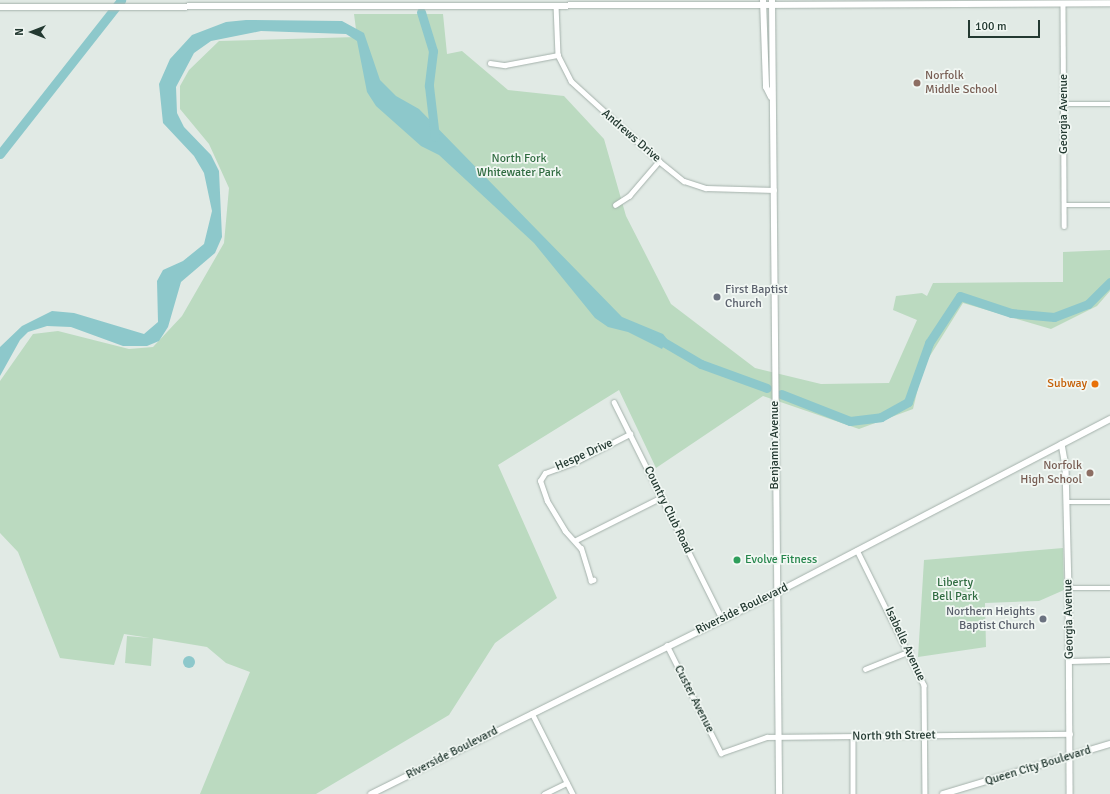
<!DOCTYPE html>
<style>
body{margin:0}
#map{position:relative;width:1110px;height:794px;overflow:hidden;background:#e1eae5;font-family:Signika,sans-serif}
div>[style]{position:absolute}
.green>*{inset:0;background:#bbdac0}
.water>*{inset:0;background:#8dc8cb}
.round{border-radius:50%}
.river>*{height:9px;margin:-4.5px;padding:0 4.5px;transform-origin:4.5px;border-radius:4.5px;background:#8dc8cb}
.roads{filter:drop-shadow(0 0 1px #a4b1ab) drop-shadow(0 0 1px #a4b1ab)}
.minor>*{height:4.5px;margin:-2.25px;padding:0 2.25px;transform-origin:2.25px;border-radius:2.25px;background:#fff}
.tertiary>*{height:5.5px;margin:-2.75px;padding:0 2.75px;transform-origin:2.75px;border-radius:2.75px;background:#fff}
.secondary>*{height:6px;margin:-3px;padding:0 3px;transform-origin:3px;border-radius:3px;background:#fff}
.dots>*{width:11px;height:11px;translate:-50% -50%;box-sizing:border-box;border:2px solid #f1f7f3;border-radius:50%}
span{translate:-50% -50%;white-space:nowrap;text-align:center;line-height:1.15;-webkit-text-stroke:3.5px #f1f7f3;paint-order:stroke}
.education-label{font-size:12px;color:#785e54}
.left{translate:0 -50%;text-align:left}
.right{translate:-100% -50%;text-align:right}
.street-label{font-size:12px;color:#233931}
.park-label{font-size:12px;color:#306c41}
.worship-label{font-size:12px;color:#5b616d}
.food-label{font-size:12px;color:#c56008}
.leisure-label{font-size:12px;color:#27864d}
.north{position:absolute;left:12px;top:12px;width:40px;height:40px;-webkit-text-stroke:3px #f1f7f3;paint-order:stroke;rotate:270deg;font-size:11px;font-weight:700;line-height:16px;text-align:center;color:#233931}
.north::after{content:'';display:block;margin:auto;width:14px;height:18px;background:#233931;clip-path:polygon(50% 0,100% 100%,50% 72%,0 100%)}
.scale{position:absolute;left:968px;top:20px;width:72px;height:18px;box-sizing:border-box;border:2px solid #233931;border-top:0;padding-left:5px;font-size:12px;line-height:14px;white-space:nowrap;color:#233931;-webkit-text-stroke:3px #f1f7f3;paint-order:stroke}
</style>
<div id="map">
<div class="green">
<i style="clip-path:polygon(354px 14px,443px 14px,447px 54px,462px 51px,508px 90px,564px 96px,604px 139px,626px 216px,671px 304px,755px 368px,821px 384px,889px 383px,917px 320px,893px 310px,896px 296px,922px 293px,927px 296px,933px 283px,1063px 282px,1063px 252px,1110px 250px,1110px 291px,1097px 306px,1051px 329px,963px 303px,923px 367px,913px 409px,859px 429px,763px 396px,656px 468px,619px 390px,498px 465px,557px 598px,495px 643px,449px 715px,316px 794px,200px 794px,250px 672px,226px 663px,207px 647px,153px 638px,151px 666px,125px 663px,127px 636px,150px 638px,124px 634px,114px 665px,60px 658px,18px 552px,0 533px,0 381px,33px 334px,58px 331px,129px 349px,153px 347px,182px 316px,224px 243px,229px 188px,209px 144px,180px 109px,180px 86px,189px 70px,219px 41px,357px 37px)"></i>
<i style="clip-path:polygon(1063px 548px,1064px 590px,1039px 601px,985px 603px,986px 647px,918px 657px,924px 560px)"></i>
</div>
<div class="water">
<i style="clip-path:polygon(246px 20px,342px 21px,364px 33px,380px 80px,396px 96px,419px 109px,622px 317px,663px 334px,667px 339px,662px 349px,628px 332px,608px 327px,595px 318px,534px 243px,439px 155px,421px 146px,376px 106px,367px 92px,357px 41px,346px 34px,261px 31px,211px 41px,194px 53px,176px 87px,177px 113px,184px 127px,211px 155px,219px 171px,222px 237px,215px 253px,181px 282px,168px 327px,159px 341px,147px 346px,123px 346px,71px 327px,47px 326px,28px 332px,20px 340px,0 376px,0 347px,22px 326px,52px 311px,74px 313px,144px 334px,158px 322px,157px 281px,163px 270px,183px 261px,204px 244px,212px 211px,204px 173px,194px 156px,163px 123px,159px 84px,170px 59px,192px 35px,226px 22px)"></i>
<i class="round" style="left:183px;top:656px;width:12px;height:12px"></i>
</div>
<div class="river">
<i style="left:421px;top:12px;width:41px;rotate:72.9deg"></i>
<i style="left:433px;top:51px;width:35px;rotate:97deg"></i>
<i style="left:429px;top:86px;width:51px;rotate:83.3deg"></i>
<i style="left:0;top:154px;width:196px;rotate:-51.8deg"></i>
<i style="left:655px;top:337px;width:53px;rotate:30.4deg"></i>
<i style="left:701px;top:364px;width:70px;rotate:20deg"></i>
<i style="left:781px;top:394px;width:74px;rotate:21.4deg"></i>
<i style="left:850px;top:421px;width:31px;rotate:-7deg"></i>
<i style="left:881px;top:417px;width:31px;rotate:-29deg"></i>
<i style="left:908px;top:402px;width:63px;rotate:-70.4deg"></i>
<i style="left:929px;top:343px;width:56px;rotate:-56.6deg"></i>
<i style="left:960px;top:296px;width:54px;rotate:18.4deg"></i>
<i style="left:1011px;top:313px;width:43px;rotate:5.3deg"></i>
<i style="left:1054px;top:317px;width:36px;rotate:-21deg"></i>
<i style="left:1088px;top:304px;width:31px;rotate:-45deg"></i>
</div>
<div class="roads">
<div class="minor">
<i style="left:1063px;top:3px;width:223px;rotate:89.7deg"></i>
<i style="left:556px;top:5px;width:50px;rotate:87.7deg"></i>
<i style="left:558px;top:55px;width:29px;rotate:63deg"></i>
<i style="left:571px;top:81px;width:119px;rotate:42.3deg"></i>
<i style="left:659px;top:161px;width:32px;rotate:39deg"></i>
<i style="left:684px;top:181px;width:23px;rotate:18deg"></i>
<i style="left:706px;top:188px;width:68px;rotate:1.7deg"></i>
<i style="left:490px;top:63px;width:15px;rotate:8deg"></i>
<i style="left:505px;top:65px;width:54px;rotate:-10.7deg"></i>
<i style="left:1064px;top:104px;width:46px"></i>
<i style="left:615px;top:205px;width:17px;rotate:-33deg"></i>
<i style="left:629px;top:196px;width:46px;rotate:-49.4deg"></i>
<i style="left:1064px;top:205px;width:46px"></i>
<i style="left:614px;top:402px;width:242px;rotate:63.5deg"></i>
<i style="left:1066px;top:502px;width:44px"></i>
<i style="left:576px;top:540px;width:96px;rotate:-26.6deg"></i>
<i style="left:857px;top:550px;width:151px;rotate:63.6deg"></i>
<i style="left:924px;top:685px;width:109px;rotate:89.5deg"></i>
<i style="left:594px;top:580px;width:3px;rotate:162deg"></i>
<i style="left:591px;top:581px;width:34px;rotate:-107deg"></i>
<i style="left:581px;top:549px;width:24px;rotate:-132deg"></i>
<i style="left:565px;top:531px;width:35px;rotate:-121deg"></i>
<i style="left:547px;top:501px;width:21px;rotate:-109deg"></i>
<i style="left:540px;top:481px;width:9px;rotate:-58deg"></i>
<i style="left:545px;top:473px;width:32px;rotate:-20deg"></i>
<i style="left:575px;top:462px;width:62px;rotate:-27deg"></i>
<i style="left:1069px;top:588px;width:41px"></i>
<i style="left:667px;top:645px;width:121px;rotate:63.4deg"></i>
<i style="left:721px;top:753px;width:49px;rotate:-19.2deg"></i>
<i style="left:767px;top:737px;width:303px;rotate:-0.6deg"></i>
<i style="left:1070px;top:661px;width:40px;rotate:-1.4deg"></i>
<i style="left:865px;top:669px;width:48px;rotate:-21.8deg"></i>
<i style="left:532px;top:713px;width:91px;rotate:63.2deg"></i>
<i style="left:853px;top:737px;width:57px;rotate:90deg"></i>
<i style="left:544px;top:794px;width:25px;rotate:-26deg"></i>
</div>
<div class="tertiary">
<i style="left:0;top:7px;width:763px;rotate:-0.15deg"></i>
<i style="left:1062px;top:444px;width:23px;rotate:80deg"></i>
<i style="left:1066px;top:467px;width:121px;rotate:88.6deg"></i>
<i style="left:1069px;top:588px;width:206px;rotate:89.7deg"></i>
<i style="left:943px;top:794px;width:174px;rotate:-16.7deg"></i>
</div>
<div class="secondary">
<i style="left:763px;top:0;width:87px;rotate:88deg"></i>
<i style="left:766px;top:87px;width:11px;rotate:63deg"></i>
<i style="left:772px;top:0;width:794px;rotate:89.49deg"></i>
<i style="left:763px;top:5px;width:347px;rotate:-0.3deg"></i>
<i style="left:371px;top:794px;width:452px;rotate:-26.4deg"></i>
<i style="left:776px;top:593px;width:377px;rotate:-27.5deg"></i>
</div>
</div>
<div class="dots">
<i style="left:917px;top:83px;background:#8d6e63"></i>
<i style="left:717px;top:297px;background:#6b7280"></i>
<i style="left:1095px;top:384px;background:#e8710a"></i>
<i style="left:1090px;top:473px;background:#8d6e63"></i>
<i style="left:737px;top:560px;background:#2e9e5b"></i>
<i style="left:1043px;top:619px;background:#6b7280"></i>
</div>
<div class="education-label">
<span class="left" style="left:925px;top:83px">Norfolk<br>Middle School</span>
<span class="right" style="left:1082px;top:473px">Norfolk<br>High School</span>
</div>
<div class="street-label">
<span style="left:1064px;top:114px;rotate:-90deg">Georgia Avenue</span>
<span style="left:631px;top:136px;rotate:41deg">Andrews Drive</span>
<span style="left:775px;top:445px;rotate:-90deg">Benjamin Avenue</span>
<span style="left:584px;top:455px;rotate:-24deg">Hespe Drive</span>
<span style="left:668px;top:510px;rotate:64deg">Country Club Road</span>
<span style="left:742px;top:609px;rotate:-26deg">Riverside Boulevard</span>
<span style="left:1069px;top:619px;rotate:-91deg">Georgia Avenue</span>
<span style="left:905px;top:644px;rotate:65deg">Isabelle Avenue</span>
<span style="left:694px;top:699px;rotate:63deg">Custer Avenue</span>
<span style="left:894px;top:736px;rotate:-1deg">North 9th Street</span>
<span style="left:452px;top:753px;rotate:-27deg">Riverside Boulevard</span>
<span style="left:1038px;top:766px;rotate:-17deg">Queen City Boulevard</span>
</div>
<div class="park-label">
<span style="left:519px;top:166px">North Fork<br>Whitewater Park</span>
<span style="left:955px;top:590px">Liberty<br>Bell Park</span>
</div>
<div class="worship-label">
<span class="left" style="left:725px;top:297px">First Baptist<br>Church</span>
<span class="right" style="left:1035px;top:619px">Northern Heights<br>Baptist Church</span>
</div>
<div class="food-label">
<span class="right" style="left:1087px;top:384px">Subway</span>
</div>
<div class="leisure-label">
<span class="left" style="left:745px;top:560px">Evolve Fitness</span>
</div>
<div class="north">N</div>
<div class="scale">100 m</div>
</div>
